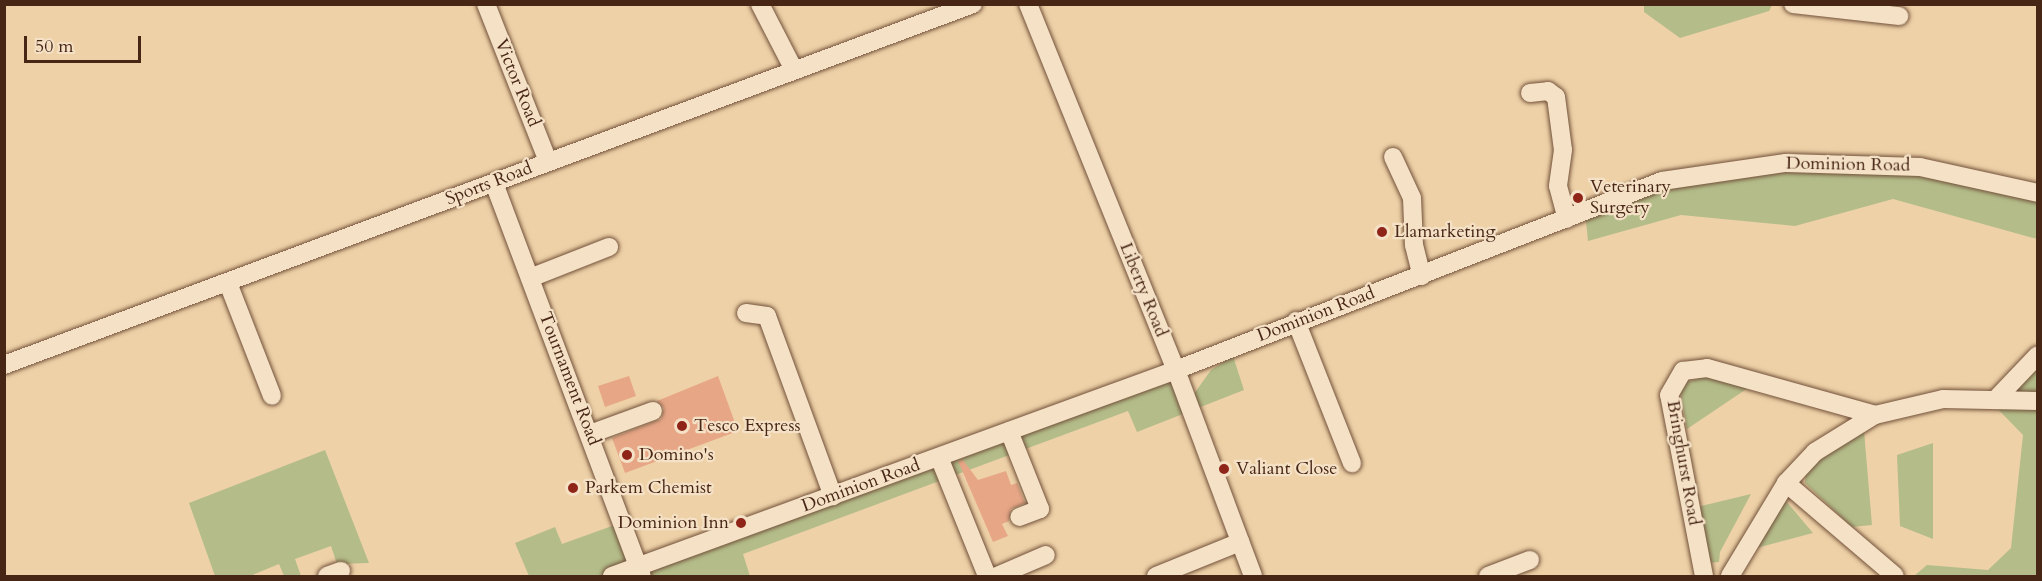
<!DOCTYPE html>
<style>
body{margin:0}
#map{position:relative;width:2042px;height:581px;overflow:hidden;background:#eed1a7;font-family:Cardo,serif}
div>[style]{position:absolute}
.green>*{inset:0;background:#b4bd8a}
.building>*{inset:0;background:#e7a787}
.roads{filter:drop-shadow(0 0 2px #72513a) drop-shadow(0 0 2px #72513a)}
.minor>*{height:18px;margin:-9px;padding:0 9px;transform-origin:9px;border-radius:9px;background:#f4e1c6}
.dots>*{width:16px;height:16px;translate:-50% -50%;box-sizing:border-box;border:3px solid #f4e1c6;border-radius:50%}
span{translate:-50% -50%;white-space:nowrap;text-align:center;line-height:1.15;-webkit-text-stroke:4.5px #f4e1c6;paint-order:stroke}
.street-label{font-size:18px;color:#482616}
.poi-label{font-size:18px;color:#482616}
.left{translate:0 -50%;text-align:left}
.right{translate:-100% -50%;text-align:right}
.frame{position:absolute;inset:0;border:6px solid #482616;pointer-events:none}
.scale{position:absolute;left:24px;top:36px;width:117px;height:27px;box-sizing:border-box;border:3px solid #482616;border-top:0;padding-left:8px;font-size:18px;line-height:21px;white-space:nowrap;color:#482616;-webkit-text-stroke:4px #f4e1c6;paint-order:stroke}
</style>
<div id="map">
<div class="green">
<i style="clip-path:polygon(1644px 5px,1644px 4px,1772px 5px,1769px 11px,1680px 38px,1644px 12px)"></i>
<i style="clip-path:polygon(1786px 163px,1920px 167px,2037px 193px,2037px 239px,1893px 199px,1795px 226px,1681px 215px,1588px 241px,1585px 211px,1662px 181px)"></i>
<i style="clip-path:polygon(2037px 355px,2037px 576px,1914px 576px,1927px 565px,1988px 570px,2011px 548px,2023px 435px,1988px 399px)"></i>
<i style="clip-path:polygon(1233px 356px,1244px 390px,1137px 432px,1128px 411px,743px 554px,750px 576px,529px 576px,515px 543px,555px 527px,562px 544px,623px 522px,638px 567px,1176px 370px,1191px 398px,1211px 370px)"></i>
<i style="clip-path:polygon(1704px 376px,1748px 388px,1687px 429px,1680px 391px,1683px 384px)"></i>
<i style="clip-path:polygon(1864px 431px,1872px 525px,1852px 527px,1805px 483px,1806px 468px)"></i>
<i style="clip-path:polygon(1933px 443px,1933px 539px,1900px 526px,1897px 455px)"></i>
<i style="clip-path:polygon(325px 450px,369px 563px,337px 564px,331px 546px,295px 559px,301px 576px,284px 576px,279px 564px,250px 576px,215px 576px,189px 503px)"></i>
<i style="clip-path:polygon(1751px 494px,1720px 552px,1719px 562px,1709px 563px,1697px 507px)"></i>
<i style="clip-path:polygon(1779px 500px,1786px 501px,1813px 533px,1749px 550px)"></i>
</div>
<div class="building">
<i style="clip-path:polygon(629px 376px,636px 396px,605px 407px,598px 386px)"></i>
<i style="clip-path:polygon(718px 376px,738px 431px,625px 473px,612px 438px,661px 419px,664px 408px,657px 401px)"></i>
<i style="clip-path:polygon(963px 460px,978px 480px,1006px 471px,1011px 485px,1017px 483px,1025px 503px,1011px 509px,1009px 521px,1002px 524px,1008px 536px,993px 542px,958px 461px)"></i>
</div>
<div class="roads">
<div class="minor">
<i style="left:486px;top:4px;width:169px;rotate:68.5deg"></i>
<i style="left:760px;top:4px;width:74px;rotate:62.7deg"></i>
<i style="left:1028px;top:4px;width:395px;rotate:68deg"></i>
<i style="left:1176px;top:370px;width:220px;rotate:69.5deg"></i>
<i style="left:1793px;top:4px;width:107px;rotate:6.5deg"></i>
<i style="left:1530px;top:93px;width:18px;rotate:-6deg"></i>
<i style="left:1548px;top:91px;width:10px;rotate:37deg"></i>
<i style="left:1556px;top:97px;width:53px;rotate:82.5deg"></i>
<i style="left:1563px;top:150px;width:36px;rotate:98deg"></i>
<i style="left:1558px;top:186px;width:34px;rotate:75deg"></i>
<i style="left:1393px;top:157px;width:45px;rotate:65.1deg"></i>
<i style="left:1412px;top:198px;width:47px;rotate:87.6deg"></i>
<i style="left:1414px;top:245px;width:32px;rotate:76deg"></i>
<i style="left:494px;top:183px;width:420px;rotate:69.4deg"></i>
<i style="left:530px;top:278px;width:85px;rotate:-21.4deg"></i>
<i style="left:228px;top:283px;width:121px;rotate:68.7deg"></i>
<i style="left:746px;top:313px;width:21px;rotate:8deg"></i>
<i style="left:767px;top:316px;width:192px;rotate:69.9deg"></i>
<i style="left:1296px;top:321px;width:153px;rotate:68.5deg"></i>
<i style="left:4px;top:365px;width:1034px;rotate:-20.43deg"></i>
<i style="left:1997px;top:398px;width:59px;rotate:-46.4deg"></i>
<i style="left:1009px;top:431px;width:84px;rotate:68.3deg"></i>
<i style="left:1040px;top:509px;width:22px;rotate:159deg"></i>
<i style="left:590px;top:434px;width:67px;rotate:-20.1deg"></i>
<i style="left:939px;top:457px;width:128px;rotate:68deg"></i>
<i style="left:1786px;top:483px;width:143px;rotate:40.5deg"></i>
<i style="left:327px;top:576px;width:15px;rotate:-20deg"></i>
<i style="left:612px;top:576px;width:600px;rotate:-20.06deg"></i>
<i style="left:1176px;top:370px;width:521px;rotate:-21.25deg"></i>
<i style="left:1662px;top:181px;width:125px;rotate:-8.3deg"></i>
<i style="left:1786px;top:163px;width:134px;rotate:1.7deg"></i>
<i style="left:1920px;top:167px;width:121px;rotate:12.4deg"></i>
<i style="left:997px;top:576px;width:53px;rotate:-23.2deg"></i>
<i style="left:1156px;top:576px;width:91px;rotate:-22deg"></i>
<i style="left:1488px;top:576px;width:45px;rotate:-20.9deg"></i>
<i style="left:1704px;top:576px;width:184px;rotate:-100.9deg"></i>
<i style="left:1669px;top:395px;width:28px;rotate:-60deg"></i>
<i style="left:1683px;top:371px;width:24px;rotate:-7deg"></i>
<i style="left:1707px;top:368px;width:174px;rotate:15.6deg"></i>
<i style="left:1730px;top:576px;width:109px;rotate:-58.9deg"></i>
<i style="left:1786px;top:483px;width:42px;rotate:-46.9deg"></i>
<i style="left:1815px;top:452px;width:70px;rotate:-31.7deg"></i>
<i style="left:1875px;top:415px;width:70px;rotate:-13.2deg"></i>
<i style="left:1943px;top:399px;width:95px;rotate:1.2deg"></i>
</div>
</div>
<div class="dots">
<i style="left:1578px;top:198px;background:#8f2418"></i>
<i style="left:1382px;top:232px;background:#8f2418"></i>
<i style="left:682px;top:426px;background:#8f2418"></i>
<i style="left:627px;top:455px;background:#8f2418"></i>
<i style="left:1224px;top:469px;background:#8f2418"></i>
<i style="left:573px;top:488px;background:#8f2418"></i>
<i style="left:741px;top:523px;background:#8f2418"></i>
</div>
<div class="street-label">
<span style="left:517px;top:83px;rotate:68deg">Victor Road</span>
<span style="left:1848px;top:165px;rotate:1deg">Dominion Road</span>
<span style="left:489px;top:184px;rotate:-21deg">Sports Road</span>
<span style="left:1143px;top:290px;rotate:68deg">Liberty Road</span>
<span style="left:1316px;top:315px;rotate:-21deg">Dominion Road</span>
<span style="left:569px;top:379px;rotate:69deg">Tournament Road</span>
<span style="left:1683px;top:463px;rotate:80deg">Bringhurst Road</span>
<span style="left:861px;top:486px;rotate:-20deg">Dominion Road</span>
</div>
<div class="poi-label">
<span class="left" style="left:1590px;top:198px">Veterinary<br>Surgery</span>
<span class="left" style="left:1394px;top:232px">Llamarketing</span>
<span class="left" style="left:694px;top:426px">Tesco Express</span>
<span class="left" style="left:639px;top:455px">Domino's</span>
<span class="left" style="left:1236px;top:469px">Valiant Close</span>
<span class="left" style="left:585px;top:488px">Parkem Chemist</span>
<span class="right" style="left:729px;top:523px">Dominion Inn</span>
</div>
<div class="frame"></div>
<div class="scale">50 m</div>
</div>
